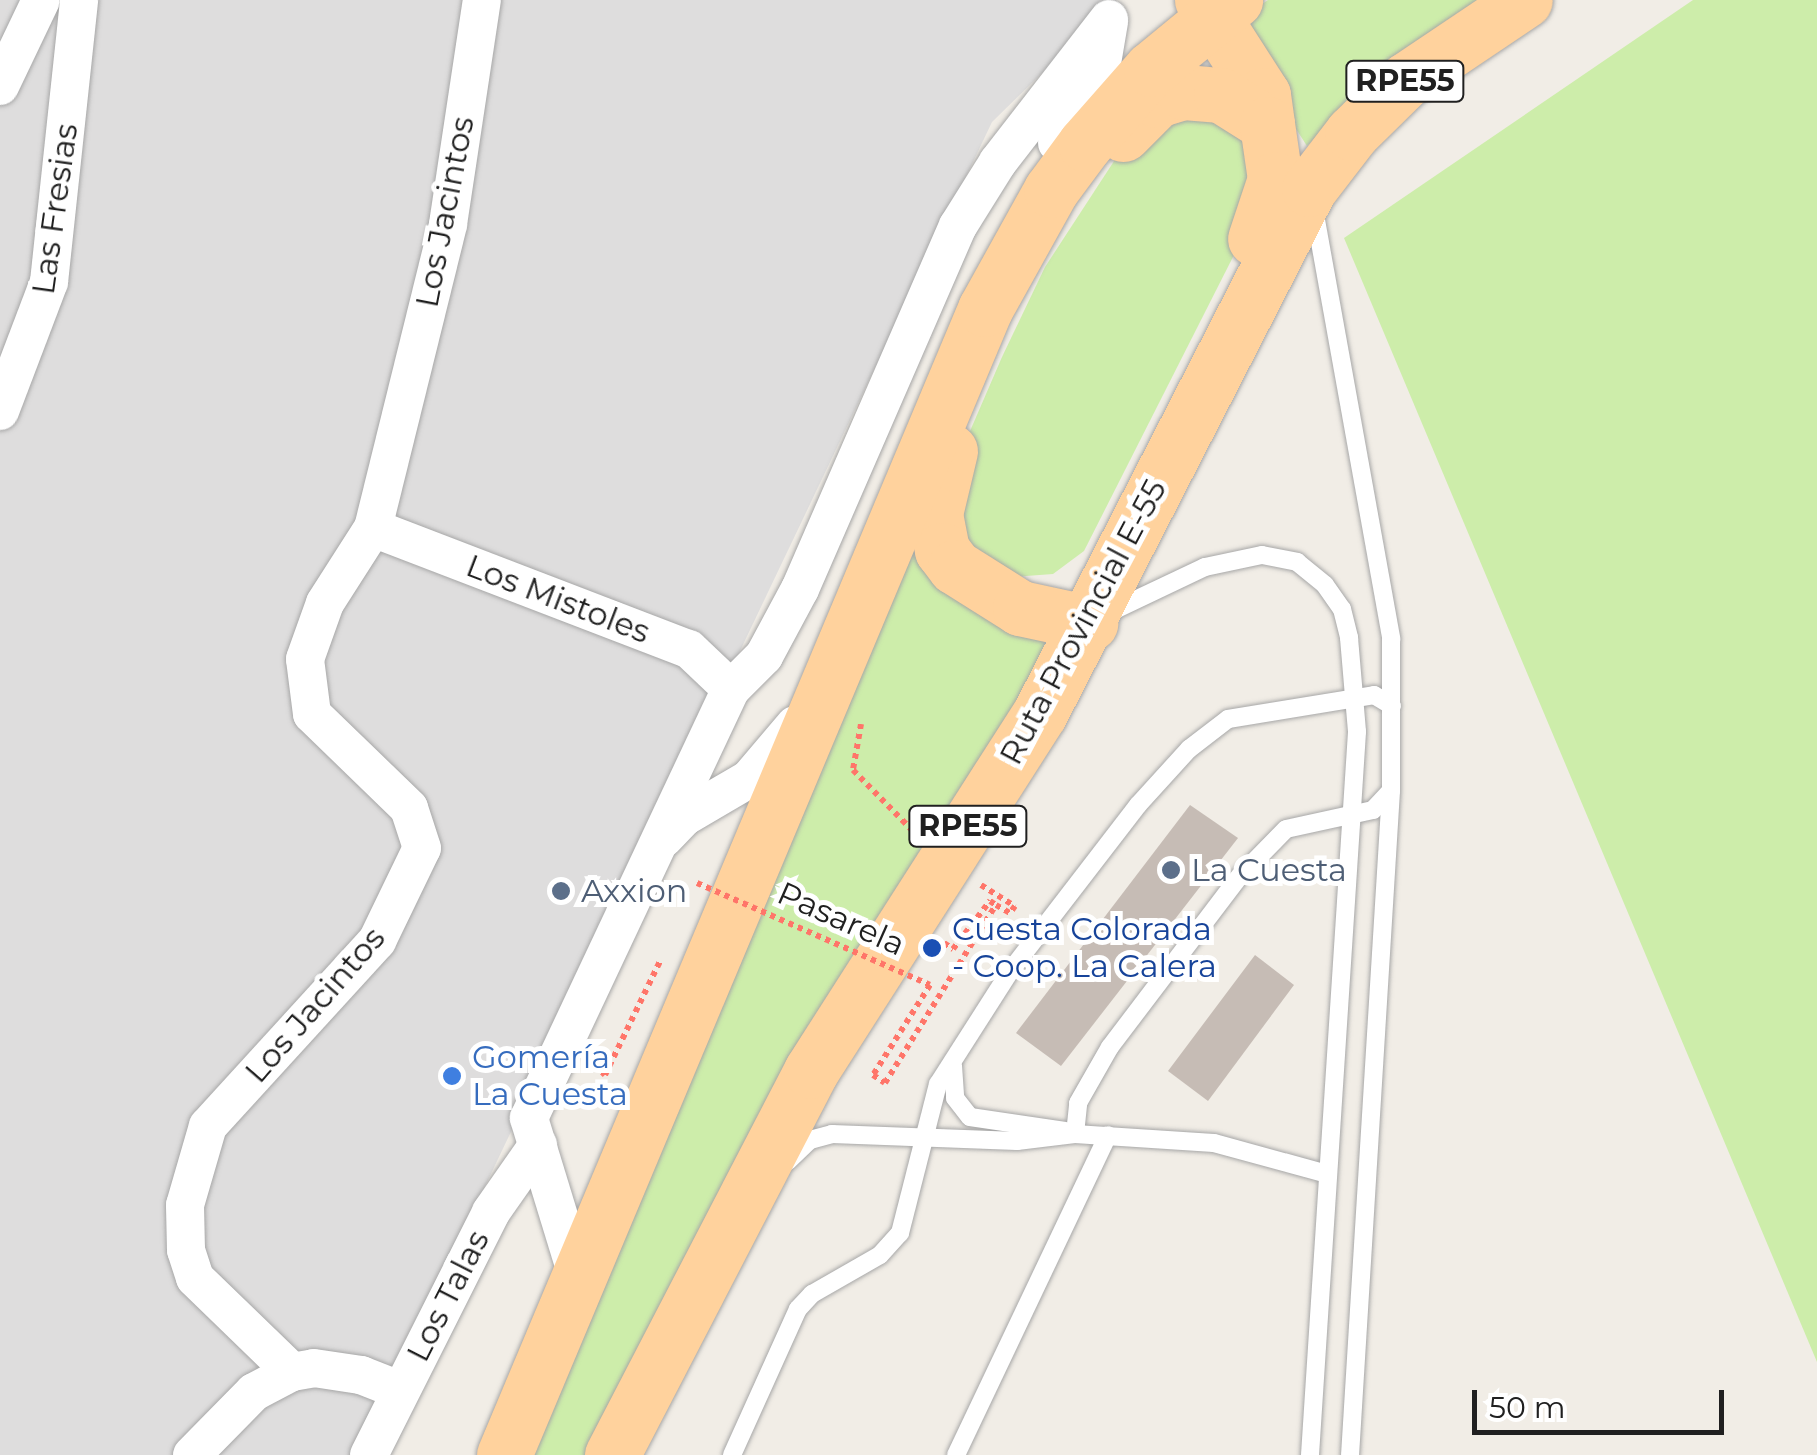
<!DOCTYPE html>
<meta charset="utf-8">
<style>
body{margin:0}
#map{position:relative;width:1817px;height:1455px;overflow:hidden;background:#f1ede6;font-family:Montserrat,sans-serif}
div>[style]{position:absolute}
.residential>*{inset:0;background:#dedddd}
.grass>*{inset:0;background:#cdedaa}
.building>*{inset:0;background:#c6bcb5}
.path>*{height:6px;margin-top:-3px;transform-origin:0;background:repeating-linear-gradient(90deg,#ff7569 0 5px,transparent 0 10px)}
.roads{filter:drop-shadow(0 0 2px #a7a7a7) drop-shadow(0 0 2px #a7a7a7)}
.service>*{height:18px;margin:-9px;padding:0 9px;transform-origin:9px;border-radius:9px;background:#fff}
.minor>*{height:38px;margin:-19px;padding:0 19px;transform-origin:19px;border-radius:19px;background:#fff}
.primary>*{height:55px;margin:-27.5px;padding:0 27.5px;transform-origin:27.5px;border-radius:27.5px;background:#ffd29d}
.path-bridge>*{height:6px;margin-top:-3px;transform-origin:0;background:repeating-linear-gradient(90deg,#ff7569 0 5px,transparent 0 10px)}
.dots>*{width:28px;height:28px;translate:-50% -50%;box-sizing:border-box;border:5px solid #fff;border-radius:50%}
span{translate:-50% -50%;white-space:nowrap;text-align:center;line-height:1.15;-webkit-text-stroke:10px #fff;paint-order:stroke}
.shield-label span{padding:2px 8px;background:#fff;border:2px solid;border-radius:8px;-webkit-text-stroke-width:0}
.shield-label{font-size:30px;color:#202020;font-weight:700}
.street-label{font-size:32px;color:#202020}
.service-label{font-size:32px;color:#4e5e75}
.left{translate:0 -50%;text-align:left}
.transit-label{font-size:32px;color:#164399}
.shop-label{font-size:32px;color:#366cbe}
.scale{position:absolute;left:1472px;top:1390px;width:252px;height:45px;box-sizing:border-box;border:5px solid #202020;border-top:0;padding-left:12px;font-size:30px;line-height:35px;white-space:nowrap;color:#202020;-webkit-text-stroke:8px #fff;paint-order:stroke}
</style>
<div id="map">
<div class="residential">
<i style="clip-path:polygon(0 0,1117px 0,992px 122px,357px 1455px,0 1455px)"></i>
</div>
<div class="grass">
<i style="clip-path:polygon(1268px 0,1493px 0,1347px 107px,1307px 146px,1230px 26px)"></i>
<i style="clip-path:polygon(1693px 0,1817px 0,1817px 1362px,1344px 238px)"></i>
<i style="clip-path:polygon(1219px 113px,1260px 160px,1237px 249px,1084px 551px,1053px 574px,1013px 577px,961px 545px,964px 445px,1002px 357px,1045px 267px,1118px 155px,1161px 115px)"></i>
<i style="clip-path:polygon(917px 518px,952px 596px,986px 617px,1060px 639px,590px 1455px,523px 1455px)"></i>
</div>
<div class="building">
<i style="clip-path:polygon(1190px 805px,1238px 838px,1061px 1066px,1016px 1033px)"></i>
<i style="clip-path:polygon(1255px 955px,1294px 985px,1208px 1101px,1168px 1071px)"></i>
</div>
<div class="path">
<i style="left:861px;top:724px;width:47px;rotate:99.9deg"></i>
<i style="left:853px;top:770px;width:86px;rotate:45.5deg"></i>
<i style="left:981px;top:885px;width:40px;rotate:32deg"></i>
<i style="left:1015px;top:906px;width:9px;rotate:126deg"></i>
<i style="left:944px;top:943px;width:11px;rotate:34deg"></i>
<i style="left:953px;top:949px;width:61px;rotate:-52.4deg"></i>
<i style="left:990px;top:901px;width:7px;rotate:34deg"></i>
<i style="left:930px;top:985px;width:107px;rotate:122.3deg"></i>
<i style="left:873px;top:1075px;width:14px;rotate:34deg"></i>
<i style="left:885px;top:1083px;width:210px;rotate:-58.1deg"></i>
<i style="left:996px;top:905px;width:16px;rotate:30deg"></i>
<i style="left:595px;top:1065px;width:14px;rotate:45deg"></i>
<i style="left:605px;top:1075px;width:129px;rotate:-64.2deg"></i>
</div>
<div class="roads">
<div class="service">
<i style="left:1314px;top:209px;width:437px;rotate:79.8deg"></i>
<i style="left:1391px;top:639px;width:152px;rotate:90deg"></i>
<i style="left:1391px;top:791px;width:665px;rotate:93.53deg"></i>
<i style="left:1108px;top:613px;width:107px;rotate:-25.4deg"></i>
<i style="left:1205px;top:567px;width:58px;rotate:-11.9deg"></i>
<i style="left:1262px;top:555px;width:36px;rotate:11deg"></i>
<i style="left:1297px;top:562px;width:36px;rotate:39deg"></i>
<i style="left:1325px;top:585px;width:29px;rotate:55deg"></i>
<i style="left:1342px;top:609px;width:30px;rotate:76deg"></i>
<i style="left:1349px;top:638px;width:94px;rotate:85.1deg"></i>
<i style="left:1357px;top:732px;width:725px;rotate:93.72deg"></i>
<i style="left:953px;top:1066px;width:32px;rotate:86deg"></i>
<i style="left:955px;top:1098px;width:24px;rotate:52deg"></i>
<i style="left:970px;top:1117px;width:96px;rotate:8.4deg"></i>
<i style="left:1075px;top:1134px;width:31px;rotate:-84deg"></i>
<i style="left:1078px;top:1103px;width:64px;rotate:-60.3deg"></i>
<i style="left:1110px;top:1047px;width:213px;rotate:-52.8deg"></i>
<i style="left:1239px;top:877px;width:67px;rotate:-45.6deg"></i>
<i style="left:1286px;top:829px;width:89px;rotate:-12.3deg"></i>
<i style="left:1373px;top:810px;width:26px;rotate:-47deg"></i>
<i style="left:788px;top:1161px;width:30px;rotate:-44deg"></i>
<i style="left:810px;top:1140px;width:23px;rotate:-15deg"></i>
<i style="left:832px;top:1134px;width:185px;rotate:2.2deg"></i>
<i style="left:1017px;top:1141px;width:58px;rotate:-6.9deg"></i>
<i style="left:1075px;top:1134px;width:139px;rotate:3.7deg"></i>
<i style="left:1214px;top:1143px;width:117px;rotate:15.3deg"></i>
<i style="left:732px;top:1455px;width:160px;rotate:-65.7deg"></i>
<i style="left:798px;top:1309px;width:21px;rotate:-47deg"></i>
<i style="left:812px;top:1294px;width:78px;rotate:-29.8deg"></i>
<i style="left:880px;top:1255px;width:30px;rotate:-48deg"></i>
<i style="left:900px;top:1233px;width:154px;rotate:-75.7deg"></i>
<i style="left:938px;top:1084px;width:135px;rotate:-57.4deg"></i>
<i style="left:1011px;top:970px;width:208px;rotate:-52.4deg"></i>
<i style="left:1138px;top:805px;width:76px;rotate:-47.7deg"></i>
<i style="left:1189px;top:749px;width:49px;rotate:-37.6deg"></i>
<i style="left:1228px;top:719px;width:148px;rotate:-9.3deg"></i>
<i style="left:1374px;top:695px;width:21px;rotate:31deg"></i>
<i style="left:956px;top:1455px;width:354px;rotate:-64.6deg"></i>
</div>
<div class="minor">
<i style="left:0;top:86px;width:95px;rotate:-64.5deg"></i>
<i style="left:1057px;top:143px;width:80px;rotate:-57.7deg"></i>
<i style="left:1100px;top:75px;width:54px;rotate:-80.4deg"></i>
<i style="left:0;top:411px;width:138px;rotate:-69.2deg"></i>
<i style="left:49px;top:282px;width:284px;rotate:-83.9deg"></i>
<i style="left:373px;top:528px;width:338px;rotate:21deg"></i>
<i style="left:689px;top:649px;width:58px;rotate:43.6deg"></i>
<i style="left:664px;top:838px;width:29px;rotate:-46deg"></i>
<i style="left:684px;top:817px;width:75px;rotate:-30.3deg"></i>
<i style="left:749px;top:779px;width:71px;rotate:-49.6deg"></i>
<i style="left:576px;top:1272px;width:161px;rotate:-107deg"></i>
<i style="left:529px;top:1118px;width:474px;rotate:-64.8deg"></i>
<i style="left:731px;top:689px;width:47px;rotate:-45deg"></i>
<i style="left:764px;top:656px;width:76px;rotate:-61.8deg"></i>
<i style="left:800px;top:589px;width:396px;rotate:-66.5deg"></i>
<i style="left:958px;top:226px;width:75px;rotate:-58deg"></i>
<i style="left:998px;top:162px;width:181px;rotate:-52.2deg"></i>
<i style="left:292px;top:1372px;width:135px;rotate:-135.9deg"></i>
<i style="left:195px;top:1278px;width:29px;rotate:-108deg"></i>
<i style="left:186px;top:1250px;width:45px;rotate:-91.3deg"></i>
<i style="left:185px;top:1205px;width:82px;rotate:-73.8deg"></i>
<i style="left:208px;top:1126px;width:251px;rotate:-47.6deg"></i>
<i style="left:377px;top:941px;width:103px;rotate:-64.2deg"></i>
<i style="left:422px;top:848px;width:42px;rotate:-108deg"></i>
<i style="left:409px;top:808px;width:135px;rotate:-135.9deg"></i>
<i style="left:312px;top:714px;width:55px;rotate:-97.3deg"></i>
<i style="left:305px;top:659px;width:59px;rotate:-70.3deg"></i>
<i style="left:325px;top:603px;width:89px;rotate:-57.4deg"></i>
<i style="left:373px;top:528px;width:313px;rotate:-76.1deg"></i>
<i style="left:448px;top:224px;width:227px;rotate:-81.4deg"></i>
<i style="left:192px;top:1455px;width:88px;rotate:-45.5deg"></i>
<i style="left:254px;top:1392px;width:43px;rotate:-27.8deg"></i>
<i style="left:292px;top:1372px;width:22px;rotate:-10deg"></i>
<i style="left:314px;top:1368px;width:48px;rotate:8.5deg"></i>
<i style="left:361px;top:1375px;width:41px;rotate:21.5deg"></i>
<i style="left:369px;top:1455px;width:272px;rotate:-63.3deg"></i>
<i style="left:491px;top:1212px;width:82px;rotate:-55deg"></i>
</div>
<div class="primary">
<i style="left:1202px;top:0;width:113px;rotate:57.3deg"></i>
<i style="left:1263px;top:95px;width:29px;rotate:82deg"></i>
<i style="left:1123px;top:134px;width:48px;rotate:-45deg"></i>
<i style="left:1157px;top:100px;width:28px;rotate:-17deg"></i>
<i style="left:1184px;top:92px;width:37px;rotate:5deg"></i>
<i style="left:1221px;top:95px;width:54px;rotate:32.2deg"></i>
<i style="left:1267px;top:124px;width:56px;rotate:81.7deg"></i>
<i style="left:1275px;top:179px;width:63px;rotate:108.4deg"></i>
<i style="left:950px;top:451px;width:65px;rotate:103.4deg"></i>
<i style="left:935px;top:514px;width:37px;rotate:79deg"></i>
<i style="left:942px;top:550px;width:21px;rotate:53deg"></i>
<i style="left:955px;top:567px;width:77px;rotate:32.2deg"></i>
<i style="left:1020px;top:608px;width:72px;rotate:12.1deg"></i>
<i style="left:504px;top:1455px;width:1243px;rotate:-67.23deg"></i>
<i style="left:985px;top:309px;width:136px;rotate:-61deg"></i>
<i style="left:1051px;top:190px;width:57px;rotate:-53.5deg"></i>
<i style="left:1085px;top:144px;width:100px;rotate:-48.7deg"></i>
<i style="left:1151px;top:69px;width:109px;rotate:-39.4deg"></i>
<i style="left:612px;top:1455px;width:433px;rotate:-62.6deg"></i>
<i style="left:811px;top:1071px;width:425px;rotate:-57.4deg"></i>
<i style="left:1040px;top:713px;width:589px;rotate:-62.83deg"></i>
<i style="left:1309px;top:189px;width:71px;rotate:-52.5deg"></i>
<i style="left:1352px;top:133px;width:76px;rotate:-44.5deg"></i>
<i style="left:1406px;top:80px;width:143px;rotate:-33.9deg"></i>
</div>
</div>
<div class="path-bridge">
<i style="left:697px;top:883px;width:254px;rotate:23.6deg"></i>
</div>
<div class="dots">
<i style="left:1171px;top:870px;background:#5c6f8a"></i>
<i style="left:561px;top:891px;background:#5c6f8a"></i>
<i style="left:932px;top:948px;background:#1a4fb4"></i>
<i style="left:452px;top:1076px;background:#3f7fe0"></i>
</div>
<div class="shield-label">
<span style="left:1405px;top:81px">RPE55</span>
<span style="left:968px;top:826px">RPE55</span>
</div>
<div class="street-label">
<span style="left:55px;top:209px;rotate:-82deg">Las Fresias</span>
<span style="left:445px;top:212px;rotate:-79deg">Los Jacintos</span>
<span style="left:558px;top:599px;rotate:21deg">Los Mistoles</span>
<span style="left:1083px;top:622px;rotate:-62deg">Ruta Provincial E-55</span>
<span style="left:841px;top:919px;rotate:24deg">Pasarela</span>
<span style="left:315px;top:1005px;rotate:-49deg">Los Jacintos</span>
<span style="left:448px;top:1296px;rotate:-63deg">Los Talas</span>
</div>
<div class="service-label">
<span class="left" style="left:1191px;top:870px">La Cuesta</span>
<span class="left" style="left:581px;top:891px">Axxion</span>
</div>
<div class="transit-label">
<span class="left" style="left:952px;top:948px">Cuesta Colorada<br>- Coop. La Calera</span>
</div>
<div class="shop-label">
<span class="left" style="left:472px;top:1076px">Gomería<br>La Cuesta</span>
</div>
<div class="scale">50 m</div>
</div>
